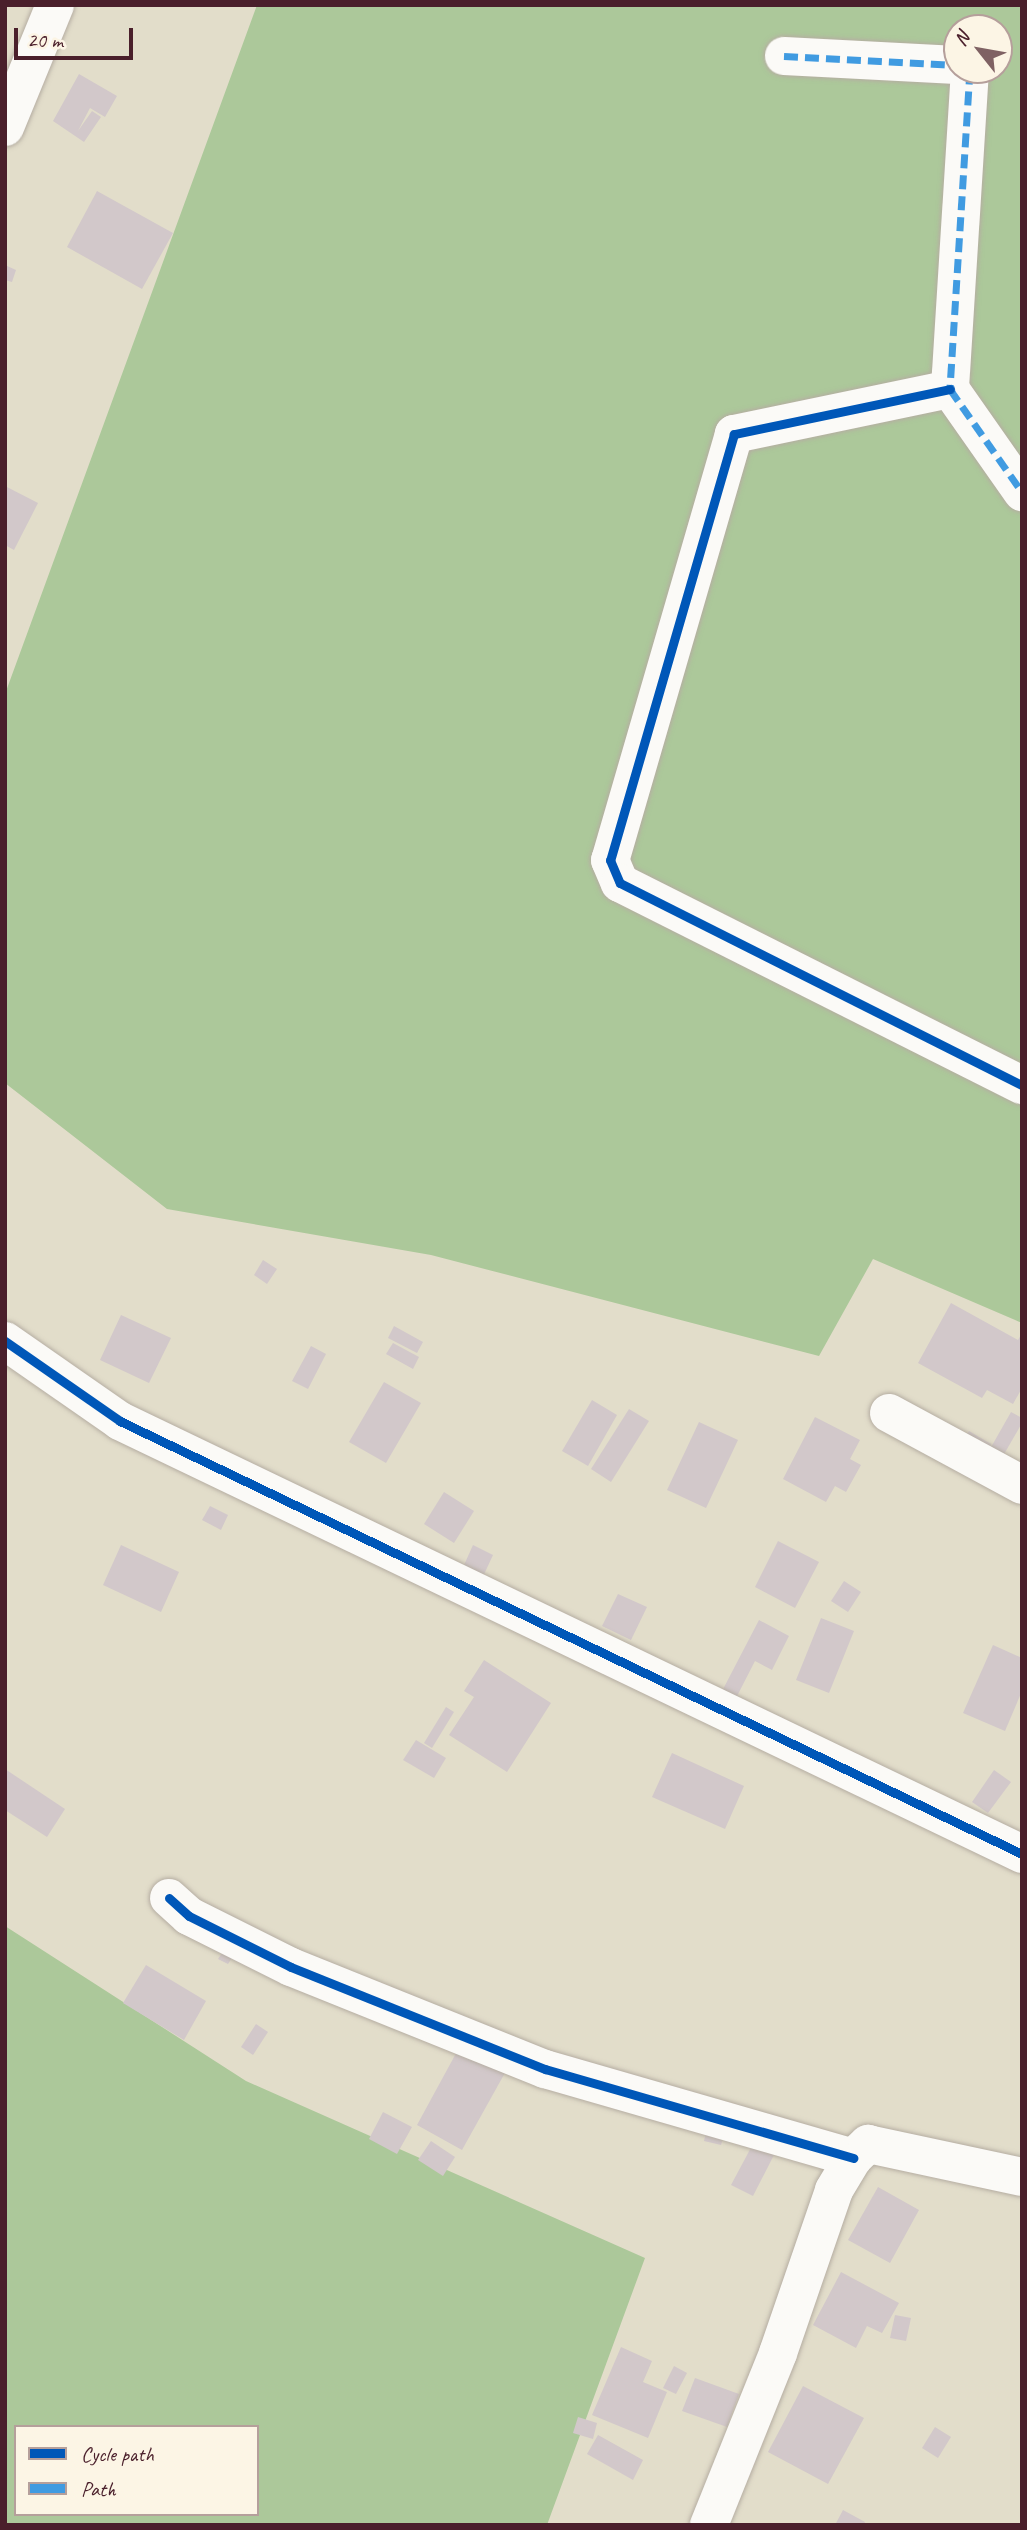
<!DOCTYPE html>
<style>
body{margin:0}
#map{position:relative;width:1027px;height:2530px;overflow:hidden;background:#e2ddca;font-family:Caveat,sans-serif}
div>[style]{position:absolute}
.forest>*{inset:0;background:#acc89a}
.building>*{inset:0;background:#d2c8ca}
.roads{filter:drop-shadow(0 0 2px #b5ada2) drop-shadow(0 0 2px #b5ada2)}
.minor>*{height:38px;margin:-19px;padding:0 19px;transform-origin:19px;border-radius:19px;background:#fbfaf7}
.quiet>*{height:7px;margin-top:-3.5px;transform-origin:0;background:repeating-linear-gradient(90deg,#409be1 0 14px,transparent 0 21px)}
.cycleway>*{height:9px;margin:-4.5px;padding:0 4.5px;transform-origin:4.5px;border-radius:4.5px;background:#0057b8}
span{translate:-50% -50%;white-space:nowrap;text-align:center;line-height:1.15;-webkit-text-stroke:7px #fcf5e5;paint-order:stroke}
.frame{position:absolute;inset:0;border:7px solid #4a1f2b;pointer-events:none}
.legend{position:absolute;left:14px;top:2425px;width:245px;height:91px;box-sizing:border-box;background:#fcf5e5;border:2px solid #b59f9b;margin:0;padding:9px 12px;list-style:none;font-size:21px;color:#4a1f2b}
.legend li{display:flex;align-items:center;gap:14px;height:35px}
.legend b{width:35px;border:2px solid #b59f9b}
.north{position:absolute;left:943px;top:14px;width:70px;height:70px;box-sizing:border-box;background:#fcf5e5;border:2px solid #b59f9b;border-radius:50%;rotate:301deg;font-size:19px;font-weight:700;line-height:28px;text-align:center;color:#4a1f2b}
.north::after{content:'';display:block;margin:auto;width:24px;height:32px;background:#7f6263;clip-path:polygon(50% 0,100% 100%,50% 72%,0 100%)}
.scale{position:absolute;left:14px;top:28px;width:119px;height:32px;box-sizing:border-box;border:4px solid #4a1f2b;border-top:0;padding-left:9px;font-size:21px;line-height:24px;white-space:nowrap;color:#4a1f2b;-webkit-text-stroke:5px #fcf5e5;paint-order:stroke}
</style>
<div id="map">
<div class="forest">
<i style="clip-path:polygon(evenodd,257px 5px,1022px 5px,1022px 1323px,873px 1259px,819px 1356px,431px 1255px,167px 1209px,5px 1083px,5px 694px,257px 5px,957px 28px,999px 28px,999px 70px,957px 70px,957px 28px)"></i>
<i style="clip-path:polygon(evenodd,5px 1926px,246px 2081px,645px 2258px,547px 2525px,5px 2525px,5px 1926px,16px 2427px,257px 2427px,257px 2514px,16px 2514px,16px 2427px)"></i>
</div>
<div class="building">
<i style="clip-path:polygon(79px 74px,117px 96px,105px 117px,90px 108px,78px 131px,92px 111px,101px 117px,84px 142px,53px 121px)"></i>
<i style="clip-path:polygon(97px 191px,173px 233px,142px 289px,67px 247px)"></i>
<i style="clip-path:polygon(5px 265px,16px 270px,12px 282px,5px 280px)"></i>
<i style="clip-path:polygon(5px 486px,38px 503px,14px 550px,5px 545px)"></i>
<i style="clip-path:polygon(263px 1260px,277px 1269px,267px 1284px,254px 1275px)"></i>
<i style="clip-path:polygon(951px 1303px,1018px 1340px,1022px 1333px,1022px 1388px,1013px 1404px,987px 1390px,982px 1398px,918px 1363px)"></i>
<i style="clip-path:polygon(121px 1315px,171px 1338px,149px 1383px,100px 1360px)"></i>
<i style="clip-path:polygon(394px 1326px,423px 1342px,417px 1353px,388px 1338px)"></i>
<i style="clip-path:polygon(393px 1343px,419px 1357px,413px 1369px,386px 1354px)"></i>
<i style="clip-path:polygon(311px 1346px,326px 1354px,308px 1389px,292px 1381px)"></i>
<i style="clip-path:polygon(384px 1382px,421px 1403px,386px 1463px,349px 1442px)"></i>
<i style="clip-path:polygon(592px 1400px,617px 1415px,588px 1466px,562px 1451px)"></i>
<i style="clip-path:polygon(629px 1409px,649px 1421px,611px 1482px,591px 1469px)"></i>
<i style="clip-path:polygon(1011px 1412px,1022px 1418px,1022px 1423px,1003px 1456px,990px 1449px)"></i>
<i style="clip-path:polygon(815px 1417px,860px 1440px,850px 1459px,861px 1465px,846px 1492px,835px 1486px,826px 1502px,783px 1479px)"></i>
<i style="clip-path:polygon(699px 1422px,738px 1440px,706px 1508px,667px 1490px)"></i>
<i style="clip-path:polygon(969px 1431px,991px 1444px,983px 1459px,960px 1445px)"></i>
<i style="clip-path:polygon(444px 1492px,474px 1511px,454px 1543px,424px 1524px)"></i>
<i style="clip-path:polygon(210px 1506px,228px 1515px,221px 1530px,202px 1520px)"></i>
<i style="clip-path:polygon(778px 1541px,819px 1562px,795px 1608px,755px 1587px)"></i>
<i style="clip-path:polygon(121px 1545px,179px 1572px,161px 1612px,103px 1585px)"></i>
<i style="clip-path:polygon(473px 1545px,493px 1555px,480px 1583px,460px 1574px)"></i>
<i style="clip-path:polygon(844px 1581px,861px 1592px,848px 1612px,831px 1601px)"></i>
<i style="clip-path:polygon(618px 1594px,647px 1607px,631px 1640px,602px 1626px)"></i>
<i style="clip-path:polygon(821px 1618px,854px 1631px,829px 1693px,796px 1680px)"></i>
<i style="clip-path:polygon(759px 1620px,789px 1636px,772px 1670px,755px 1661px,734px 1702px,720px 1695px)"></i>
<i style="clip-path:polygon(993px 1645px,1022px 1658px,1022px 1691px,1005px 1731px,963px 1713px)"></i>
<i style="clip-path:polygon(484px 1660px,551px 1703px,507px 1772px,449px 1735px,474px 1697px,464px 1691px)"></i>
<i style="clip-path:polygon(446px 1707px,454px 1712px,432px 1748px,424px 1743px)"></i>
<i style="clip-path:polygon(416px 1740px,446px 1758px,434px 1778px,403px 1760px)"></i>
<i style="clip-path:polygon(672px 1753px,744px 1786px,725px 1829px,652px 1797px)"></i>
<i style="clip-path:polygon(5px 1769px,65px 1809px,47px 1837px,5px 1810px)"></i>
<i style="clip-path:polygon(994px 1770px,1011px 1782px,988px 1813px,972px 1802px)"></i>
<i style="clip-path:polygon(232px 1938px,241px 1944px,228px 1964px,218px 1959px)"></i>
<i style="clip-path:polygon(146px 1965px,206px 2001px,184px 2040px,123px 2003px)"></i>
<i style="clip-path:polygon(256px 2024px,268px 2032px,253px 2055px,241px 2047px)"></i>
<i style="clip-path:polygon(460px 2046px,506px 2071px,462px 2150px,417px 2125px)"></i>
<i style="clip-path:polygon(383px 2112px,412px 2127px,397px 2154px,369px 2139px)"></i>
<i style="clip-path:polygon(709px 2121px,727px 2125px,721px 2145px,704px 2141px)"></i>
<i style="clip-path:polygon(431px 2141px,455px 2157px,443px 2176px,418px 2160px)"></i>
<i style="clip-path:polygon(754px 2142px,775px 2153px,753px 2196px,731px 2185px)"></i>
<i style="clip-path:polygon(878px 2187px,919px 2210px,890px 2263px,848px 2240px)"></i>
<i style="clip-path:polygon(841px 2272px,899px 2303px,882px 2333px,867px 2326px,856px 2348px,813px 2325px)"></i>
<i style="clip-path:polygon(895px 2315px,911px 2318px,906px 2341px,890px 2338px)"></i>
<i style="clip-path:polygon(621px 2347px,652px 2361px,643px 2382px,667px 2392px,648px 2438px,592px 2415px)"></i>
<i style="clip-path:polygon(674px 2366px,687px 2373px,676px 2394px,663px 2388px)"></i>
<i style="clip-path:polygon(695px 2378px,739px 2394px,727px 2427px,682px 2411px)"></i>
<i style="clip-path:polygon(803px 2386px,864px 2418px,828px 2484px,768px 2452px)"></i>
<i style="clip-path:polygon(578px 2417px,597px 2423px,593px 2439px,573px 2433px)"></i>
<i style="clip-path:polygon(935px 2427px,951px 2437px,938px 2458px,922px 2448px)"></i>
<i style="clip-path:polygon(598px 2435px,643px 2460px,633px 2480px,587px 2454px)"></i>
<i style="clip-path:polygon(843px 2510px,865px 2522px,864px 2525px,835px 2525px)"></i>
</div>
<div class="roads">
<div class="minor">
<i style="left:784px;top:56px;width:173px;rotate:3deg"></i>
<i style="left:970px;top:70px;width:320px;rotate:93.6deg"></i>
<i style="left:950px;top:389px;width:126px;rotate:55deg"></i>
<i style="left:5px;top:127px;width:132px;rotate:-67.7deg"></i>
<i style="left:950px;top:389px;width:221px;rotate:168.2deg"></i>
<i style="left:734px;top:434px;width:444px;rotate:106.2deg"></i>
<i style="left:610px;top:860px;width:25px;rotate:67deg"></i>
<i style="left:620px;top:883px;width:450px;rotate:26.7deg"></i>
<i style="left:5px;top:1341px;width:140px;rotate:34.8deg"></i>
<i style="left:120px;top:1421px;width:1001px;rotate:25.64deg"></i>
<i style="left:889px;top:1413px;width:151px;rotate:28.4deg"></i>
<i style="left:169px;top:1898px;width:27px;rotate:42deg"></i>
<i style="left:189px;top:1916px;width:114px;rotate:26.6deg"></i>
<i style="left:291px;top:1967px;width:274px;rotate:21.9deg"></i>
<i style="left:545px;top:2069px;width:321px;rotate:16.1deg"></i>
<i style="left:709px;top:2525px;width:185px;rotate:-68.1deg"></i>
<i style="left:778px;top:2353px;width:172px;rotate:-71deg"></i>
<i style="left:834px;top:2190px;width:37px;rotate:-59deg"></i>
<i style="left:853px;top:2158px;width:21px;rotate:-43deg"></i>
<i style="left:868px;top:2144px;width:157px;rotate:12.1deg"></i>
</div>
</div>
<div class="quiet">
<i style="left:784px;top:56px;width:173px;rotate:3deg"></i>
<i style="left:970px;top:70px;width:320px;rotate:93.6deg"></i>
<i style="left:950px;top:389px;width:126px;rotate:55deg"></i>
</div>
<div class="cycleway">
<i style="left:950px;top:389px;width:221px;rotate:168.2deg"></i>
<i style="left:734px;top:434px;width:444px;rotate:106.2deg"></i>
<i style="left:610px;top:860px;width:25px;rotate:67deg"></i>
<i style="left:620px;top:883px;width:450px;rotate:26.7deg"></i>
<i style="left:5px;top:1341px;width:140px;rotate:34.8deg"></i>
<i style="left:120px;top:1421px;width:1001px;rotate:25.64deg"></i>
<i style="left:169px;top:1898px;width:27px;rotate:42deg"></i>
<i style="left:189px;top:1916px;width:114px;rotate:26.6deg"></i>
<i style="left:291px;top:1967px;width:274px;rotate:21.9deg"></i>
<i style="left:545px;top:2069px;width:321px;rotate:16.1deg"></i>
</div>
<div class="frame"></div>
<ul class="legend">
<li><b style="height:9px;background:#0057b8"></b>Cycle path</li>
<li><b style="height:9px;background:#409be1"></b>Path</li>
</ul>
<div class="north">N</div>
<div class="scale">20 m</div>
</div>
